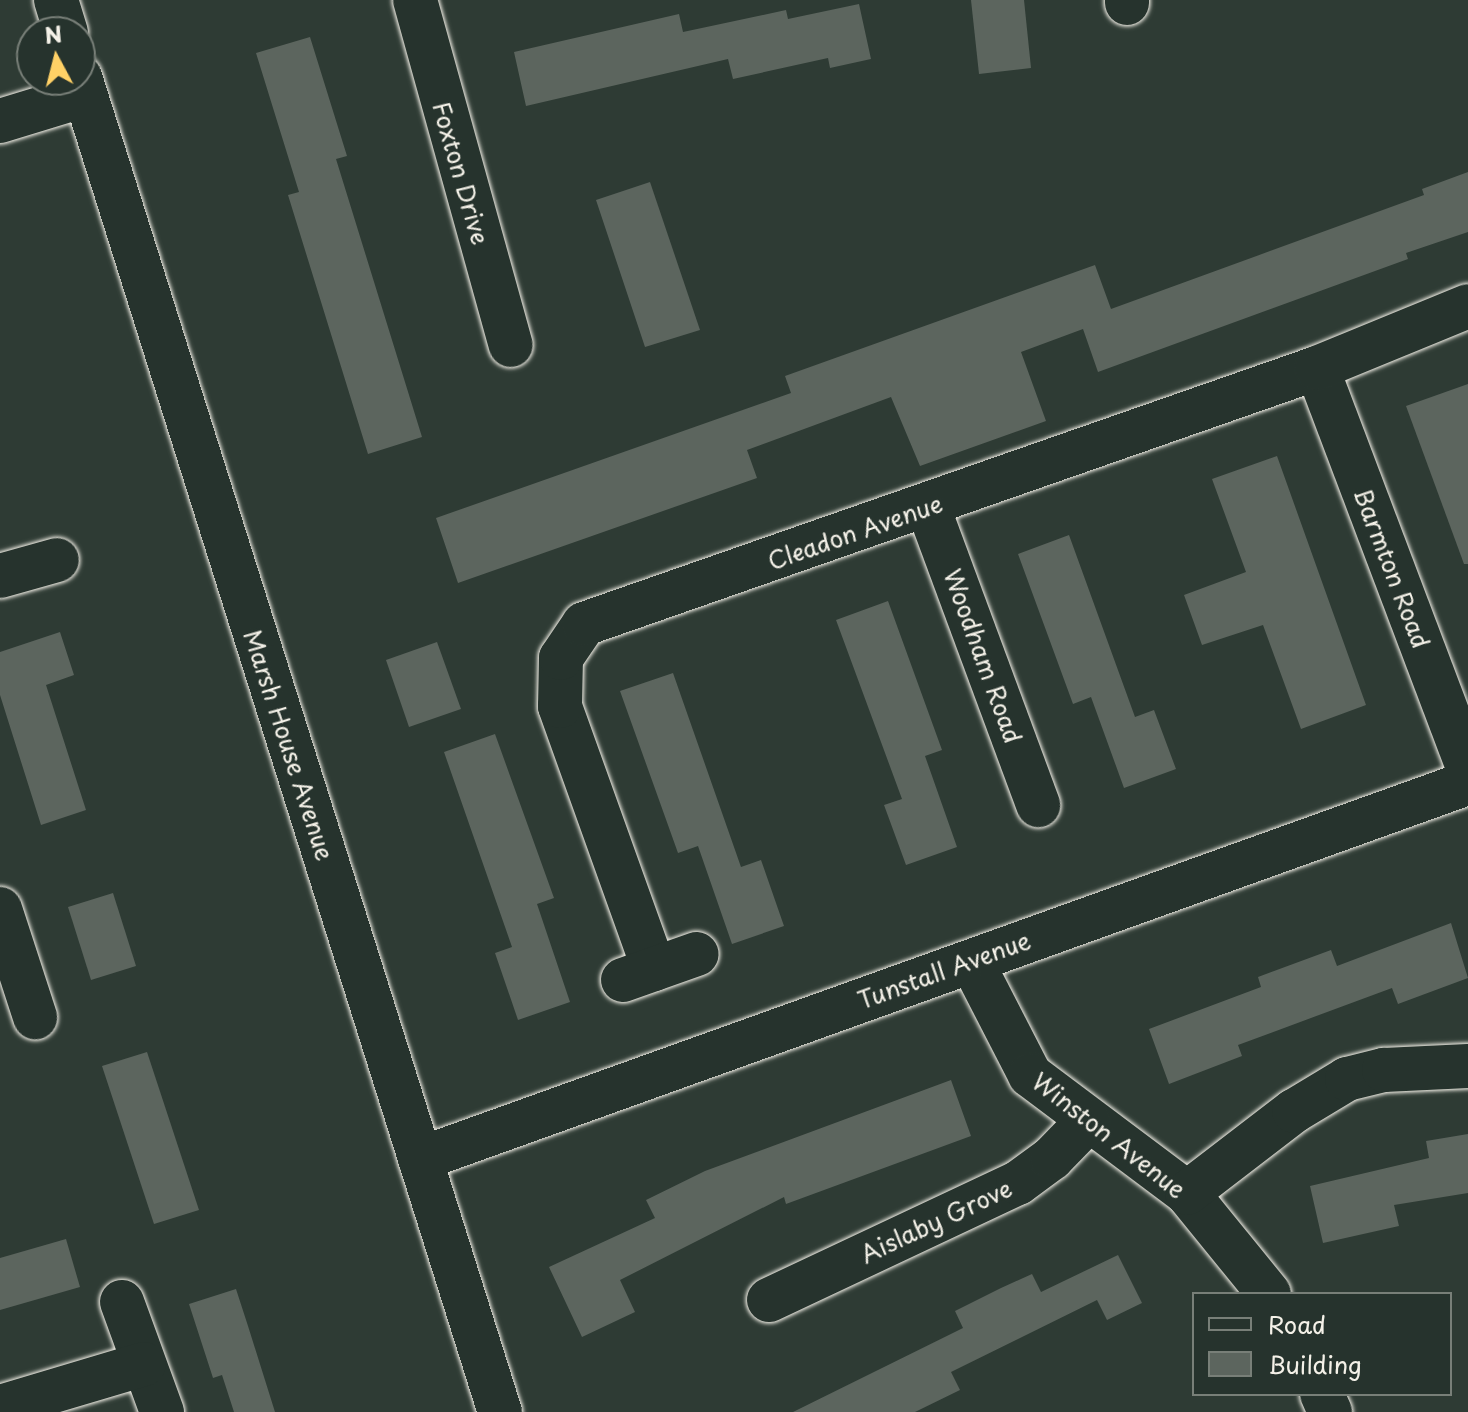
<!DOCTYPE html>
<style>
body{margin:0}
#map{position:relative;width:1468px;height:1412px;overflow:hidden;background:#2e3b34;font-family:"Playpen Sans",sans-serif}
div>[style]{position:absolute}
.building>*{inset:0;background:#5c655e}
.roads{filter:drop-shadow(0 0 2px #f4f1e8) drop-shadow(0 0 2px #f4f1e8)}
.street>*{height:44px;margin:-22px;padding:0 22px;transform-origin:22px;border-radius:22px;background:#26332d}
.secondary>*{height:44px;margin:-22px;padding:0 22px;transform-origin:22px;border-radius:22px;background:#26332d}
span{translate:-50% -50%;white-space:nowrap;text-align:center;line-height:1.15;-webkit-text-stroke:7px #26332d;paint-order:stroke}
.street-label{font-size:24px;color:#f4f1e8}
.legend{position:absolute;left:1192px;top:1292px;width:260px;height:104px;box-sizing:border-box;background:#26332d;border:2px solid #787f78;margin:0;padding:10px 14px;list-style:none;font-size:24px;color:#f4f1e8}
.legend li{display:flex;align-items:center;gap:16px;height:40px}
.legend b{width:40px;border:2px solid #787f78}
.north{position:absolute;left:16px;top:16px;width:80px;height:80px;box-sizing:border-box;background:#26332d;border:2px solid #787f78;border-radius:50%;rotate:353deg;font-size:22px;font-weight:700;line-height:32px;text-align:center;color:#f4f1e8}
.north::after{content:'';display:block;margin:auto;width:28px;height:36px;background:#ffd166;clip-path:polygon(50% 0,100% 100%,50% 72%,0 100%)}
</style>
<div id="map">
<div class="building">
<i style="clip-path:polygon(971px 0,1024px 0,1031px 68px,979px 74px)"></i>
<i style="clip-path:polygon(859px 4px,871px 59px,830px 68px,828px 58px,733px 79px,728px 59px,526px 106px,514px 52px,679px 14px,683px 32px,786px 10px,788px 19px)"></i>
<i style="clip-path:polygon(310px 37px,347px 156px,336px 159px,422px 437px,368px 454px,288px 195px,299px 192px,256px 53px)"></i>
<i style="clip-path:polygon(1468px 172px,1468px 232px,1406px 253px,1408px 259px,1098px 372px,1083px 329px,1021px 352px,1046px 421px,920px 466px,891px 397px,747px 450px,757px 478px,458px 583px,436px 518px,791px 393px,785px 376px,1095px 265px,1111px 309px,1424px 195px,1422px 189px)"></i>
<i style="clip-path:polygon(650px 182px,700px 330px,645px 347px,596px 200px)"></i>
<i style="clip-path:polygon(1468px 384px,1468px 564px,1464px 564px,1406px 406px)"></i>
<i style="clip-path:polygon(1277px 456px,1366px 705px,1301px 729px,1263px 625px,1202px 645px,1184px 595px,1246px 572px,1212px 479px)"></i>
<i style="clip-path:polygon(1069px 535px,1135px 717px,1154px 710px,1176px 769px,1124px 788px,1091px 697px,1073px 704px,1018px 554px)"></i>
<i style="clip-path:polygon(888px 601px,942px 750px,925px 756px,957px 847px,906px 865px,884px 805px,902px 799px,836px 620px)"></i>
<i style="clip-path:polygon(60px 632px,74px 675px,46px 685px,86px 810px,41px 825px,0 695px,0 652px)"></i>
<i style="clip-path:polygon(437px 642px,461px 709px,409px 727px,386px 660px)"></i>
<i style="clip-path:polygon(673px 673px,741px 867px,761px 860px,784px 926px,732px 944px,698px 846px,678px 853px,620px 691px)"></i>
<i style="clip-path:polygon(495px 734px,554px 898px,537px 904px,570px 1002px,518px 1020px,495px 953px,512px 947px,444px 752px)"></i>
<i style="clip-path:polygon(113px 893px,136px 966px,91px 980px,68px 907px)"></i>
<i style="clip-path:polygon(1451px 923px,1468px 978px,1398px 1004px,1392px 988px,1238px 1045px,1242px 1056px,1169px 1084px,1149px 1029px,1261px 987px,1258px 977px,1331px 950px,1337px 966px)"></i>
<i style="clip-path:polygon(147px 1052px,199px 1210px,154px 1224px,102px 1066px)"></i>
<i style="clip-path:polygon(951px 1080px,971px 1136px,786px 1204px,784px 1197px,620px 1280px,635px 1312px,582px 1337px,549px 1267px,655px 1218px,646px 1200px,705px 1171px)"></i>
<i style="clip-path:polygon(1468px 1134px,1468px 1193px,1394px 1205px,1399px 1226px,1323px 1243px,1310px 1186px,1429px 1158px,1426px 1141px)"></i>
<i style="clip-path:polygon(66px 1239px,80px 1287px,0 1310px,0 1258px)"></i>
<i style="clip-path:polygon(1118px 1255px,1142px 1303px,1107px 1320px,1097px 1300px,951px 1372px,960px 1390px,915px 1412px,793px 1412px,963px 1328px,955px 1311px,1001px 1288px,1032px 1274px,1041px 1292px)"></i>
<i style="clip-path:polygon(236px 1289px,248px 1326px,275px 1412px,234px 1412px,222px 1375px,213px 1378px,189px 1304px)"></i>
</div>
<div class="roads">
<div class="street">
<i style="left:415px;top:0;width:358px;rotate:74.5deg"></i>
<i style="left:1127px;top:0;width:3px;rotate:90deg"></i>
<i style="left:0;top:121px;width:89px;rotate:-17deg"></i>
<i style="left:1317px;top:368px;width:427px;rotate:69.3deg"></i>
<i style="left:928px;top:507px;width:318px;rotate:69.7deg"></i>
<i style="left:0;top:576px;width:59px;rotate:-15.7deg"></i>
<i style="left:0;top:909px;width:114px;rotate:72deg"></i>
<i style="left:972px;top:962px;width:127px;rotate:62.8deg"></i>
<i style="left:1030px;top:1075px;width:196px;rotate:36.9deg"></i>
<i style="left:1187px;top:1193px;width:130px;rotate:50.9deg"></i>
<i style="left:654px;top:969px;width:279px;rotate:-109.7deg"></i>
<i style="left:560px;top:706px;width:48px;rotate:-88.8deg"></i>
<i style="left:561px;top:658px;width:41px;rotate:-55.9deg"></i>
<i style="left:584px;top:624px;width:776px;rotate:-19.25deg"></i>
<i style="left:1317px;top:368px;width:163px;rotate:-22.3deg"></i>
<i style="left:623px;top:980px;width:78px;rotate:-19.4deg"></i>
<i style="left:420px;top:1159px;width:1113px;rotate:-19.74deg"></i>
<i style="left:1187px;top:1193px;width:135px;rotate:-37.5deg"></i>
<i style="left:1294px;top:1111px;width:62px;rotate:-31.1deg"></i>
<i style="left:1347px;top:1079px;width:38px;rotate:-14deg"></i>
<i style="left:1384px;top:1070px;width:84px;rotate:-2.7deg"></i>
<i style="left:769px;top:1300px;width:275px;rotate:-25.2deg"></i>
<i style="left:1018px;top:1183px;width:42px;rotate:-36.3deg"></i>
<i style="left:1052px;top:1158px;width:52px;rotate:-45.8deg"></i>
<i style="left:122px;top:1302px;width:117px;rotate:70deg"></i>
<i style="left:1322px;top:1394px;width:20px;rotate:66deg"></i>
<i style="left:0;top:1407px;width:150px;rotate:-16.6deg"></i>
</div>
<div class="secondary">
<i style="left:56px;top:0;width:34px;rotate:73deg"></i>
<i style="left:80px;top:77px;width:1400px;rotate:72.54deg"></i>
</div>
</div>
<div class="street-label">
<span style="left:461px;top:173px;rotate:74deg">Foxton Drive</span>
<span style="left:855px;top:532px;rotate:-19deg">Cleadon Avenue</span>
<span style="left:1392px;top:568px;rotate:69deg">Barmton Road</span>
<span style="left:983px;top:656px;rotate:70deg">Woodham Road</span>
<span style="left:289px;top:745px;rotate:72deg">Marsh House Avenue</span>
<span style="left:944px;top:970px;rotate:-20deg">Tunstall Avenue</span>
<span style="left:1109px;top:1135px;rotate:38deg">Winston Avenue</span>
<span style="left:936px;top:1221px;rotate:-25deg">Aislaby Grove</span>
</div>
<ul class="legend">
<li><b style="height:10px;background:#26332d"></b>Road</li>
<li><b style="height:22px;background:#5c655e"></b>Building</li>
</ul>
<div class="north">N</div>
</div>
